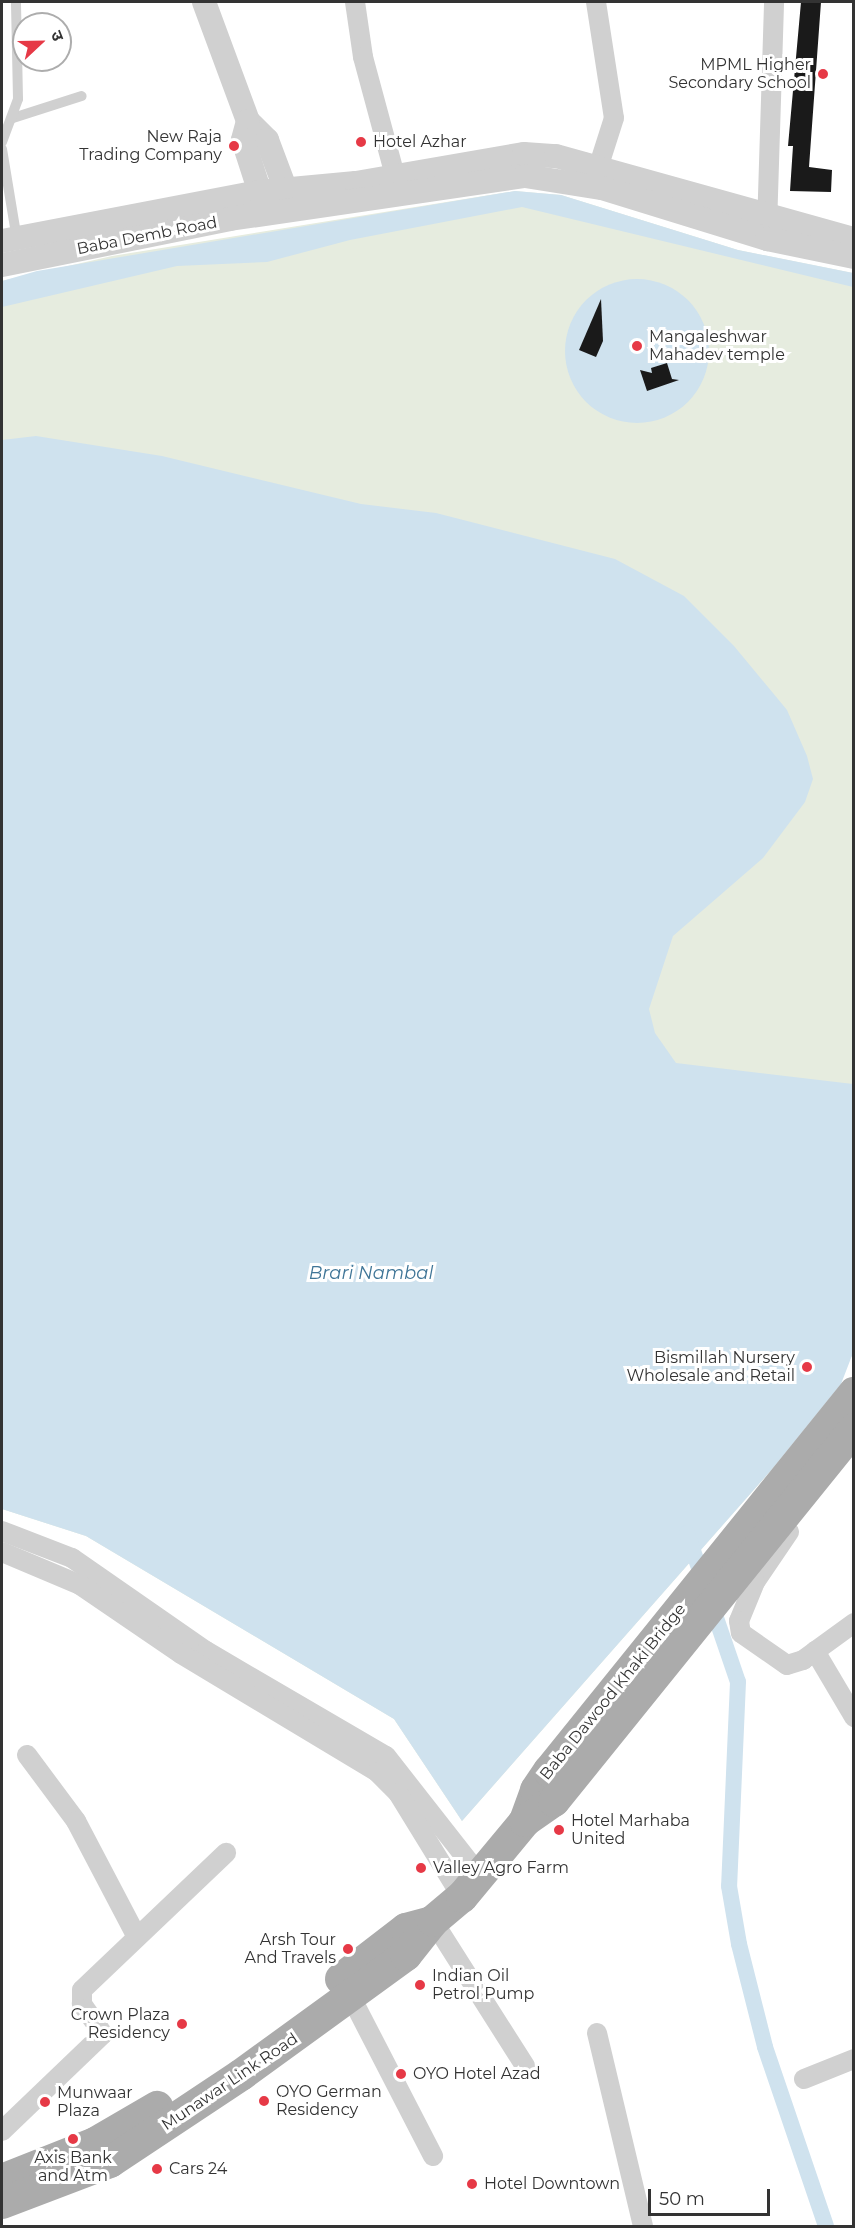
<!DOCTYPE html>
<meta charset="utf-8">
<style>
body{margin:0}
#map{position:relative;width:855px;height:2228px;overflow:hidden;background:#fff;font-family:Montserrat,"Noto Sans Devanagari",sans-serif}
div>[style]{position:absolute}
.green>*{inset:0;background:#e6ecdf}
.water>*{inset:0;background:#cfe2ee}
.round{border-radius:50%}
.canal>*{height:16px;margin:-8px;padding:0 8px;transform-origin:8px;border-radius:8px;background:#cfe2ee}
.building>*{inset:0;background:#1a1a1a}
.service>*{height:10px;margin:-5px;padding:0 5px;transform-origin:5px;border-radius:5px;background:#d0d0d0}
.minor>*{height:20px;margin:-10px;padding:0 10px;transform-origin:10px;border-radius:10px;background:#d0d0d0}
.tertiary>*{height:24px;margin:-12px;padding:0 12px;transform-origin:12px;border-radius:12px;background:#d0d0d0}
.primary>*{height:32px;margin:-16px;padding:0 16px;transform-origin:16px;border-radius:16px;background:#ababab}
.dots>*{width:16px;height:16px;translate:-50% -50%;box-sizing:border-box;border:3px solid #fff;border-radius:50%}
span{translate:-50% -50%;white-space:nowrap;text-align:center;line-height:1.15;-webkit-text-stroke:6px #fff;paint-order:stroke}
.poi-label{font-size:16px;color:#333}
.right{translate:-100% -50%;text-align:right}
.left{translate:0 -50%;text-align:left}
.street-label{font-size:16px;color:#333}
.water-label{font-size:18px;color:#3f7597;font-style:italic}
.frame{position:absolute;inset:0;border:3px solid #333;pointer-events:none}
.north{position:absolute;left:12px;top:12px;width:60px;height:60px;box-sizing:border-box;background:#fff;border:2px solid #adadad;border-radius:50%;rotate:68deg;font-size:16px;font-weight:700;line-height:24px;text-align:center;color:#333}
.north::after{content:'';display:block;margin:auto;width:21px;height:27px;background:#e63946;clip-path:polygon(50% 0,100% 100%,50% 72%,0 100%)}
.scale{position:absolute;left:648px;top:2189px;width:122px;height:27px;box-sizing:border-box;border:3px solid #333;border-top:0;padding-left:8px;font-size:18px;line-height:21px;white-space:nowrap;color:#333;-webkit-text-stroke:4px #fff;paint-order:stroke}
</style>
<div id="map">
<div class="green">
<i style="clip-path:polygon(515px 191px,561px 195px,738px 250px,853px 273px,854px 1353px,773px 1468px,462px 1821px,394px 1719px,86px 1536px,2px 1509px,2px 281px,112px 256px)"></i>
</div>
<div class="water">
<i style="clip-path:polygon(515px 191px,561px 195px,738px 250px,853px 273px,853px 287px,522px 207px,350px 240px,267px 262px,177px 266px,2px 307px,2px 281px,37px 271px)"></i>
<i class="round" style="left:565px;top:279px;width:144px;height:144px"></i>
<i style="clip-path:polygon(36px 436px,162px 456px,361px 504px,436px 513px,615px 559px,684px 596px,734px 646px,787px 710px,807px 756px,813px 779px,805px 802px,763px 858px,673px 936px,649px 1009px,655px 1033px,676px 1063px,853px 1084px,853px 1353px,841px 1384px,773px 1468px,462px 1821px,394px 1719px,86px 1536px,2px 1509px,2px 440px)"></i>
</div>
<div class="canal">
<i style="left:687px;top:1533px;width:157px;rotate:71.1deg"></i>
<i style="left:738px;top:1682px;width:204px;rotate:92.5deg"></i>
<i style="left:729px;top:1886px;width:59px;rotate:80.2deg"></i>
<i style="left:739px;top:1944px;width:106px;rotate:75.8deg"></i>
<i style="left:765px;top:2047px;width:189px;rotate:71.2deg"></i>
</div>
<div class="building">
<i style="clip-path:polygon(801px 2px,821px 2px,809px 167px,832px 170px,831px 192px,790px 191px,793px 146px,788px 146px)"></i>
<i style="clip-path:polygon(601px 299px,603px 341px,596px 357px,579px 350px)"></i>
<i style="clip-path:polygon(667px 363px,672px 379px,679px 380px,647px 391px,640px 370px,652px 373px,651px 368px)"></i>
</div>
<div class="service">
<i style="left:13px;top:118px;width:72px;rotate:-17.7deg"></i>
<i style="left:2px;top:142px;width:46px;rotate:-69.6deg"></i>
<i style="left:18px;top:99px;width:97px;rotate:-91.2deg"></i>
<i style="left:2px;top:149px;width:92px;rotate:80.6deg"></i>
</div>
<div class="minor">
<i style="left:355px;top:2px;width:56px;rotate:81.7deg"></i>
<i style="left:363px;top:57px;width:123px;rotate:74.9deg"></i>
<i style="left:596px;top:2px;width:117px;rotate:81.2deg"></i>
<i style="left:614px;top:118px;width:52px;rotate:107.7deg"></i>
<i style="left:767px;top:227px;width:225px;rotate:-88.2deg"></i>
<i style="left:2px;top:1531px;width:75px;rotate:21.1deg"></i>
<i style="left:72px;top:1558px;width:163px;rotate:34.8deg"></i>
<i style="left:206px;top:1651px;width:208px;rotate:30.3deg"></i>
<i style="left:386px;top:1756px;width:152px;rotate:51.9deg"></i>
<i style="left:789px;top:1532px;width:60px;rotate:124.2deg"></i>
<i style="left:755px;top:1582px;width:42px;rotate:112.3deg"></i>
<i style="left:739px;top:1621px;width:12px;rotate:81deg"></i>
<i style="left:741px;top:1633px;width:56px;rotate:34.8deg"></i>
<i style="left:787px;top:1665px;width:17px;rotate:-17deg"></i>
<i style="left:803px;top:1660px;width:63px;rotate:-36deg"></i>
<i style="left:2px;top:1552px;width:85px;rotate:22.9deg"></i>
<i style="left:80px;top:1585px;width:122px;rotate:34.3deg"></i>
<i style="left:181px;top:1654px;width:229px;rotate:31deg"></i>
<i style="left:377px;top:1772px;width:30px;rotate:45deg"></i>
<i style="left:398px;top:1793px;width:122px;rotate:58.4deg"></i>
<i style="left:815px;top:1651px;width:77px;rotate:59.4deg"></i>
<i style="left:27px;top:1755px;width:82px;rotate:53.4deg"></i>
<i style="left:76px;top:1821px;width:131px;rotate:62.3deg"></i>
<i style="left:433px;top:1921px;width:172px;rotate:57.6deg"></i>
<i style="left:351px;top:1997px;width:179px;rotate:62.7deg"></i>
<i style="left:597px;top:2033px;width:198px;rotate:76.6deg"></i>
<i style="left:804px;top:2079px;width:54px;rotate:-21.8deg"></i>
<i style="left:2px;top:2131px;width:140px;rotate:-43.8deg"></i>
<i style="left:103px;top:2034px;width:37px;rotate:-125deg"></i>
<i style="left:82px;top:2004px;width:14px;rotate:-90deg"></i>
<i style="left:82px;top:1990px;width:199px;rotate:-43.6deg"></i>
</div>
<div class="tertiary">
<i style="left:204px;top:2px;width:127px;rotate:69.7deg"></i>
<i style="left:248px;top:121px;width:27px;rotate:45deg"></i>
<i style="left:267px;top:140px;width:68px;rotate:69.4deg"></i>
<i style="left:248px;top:121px;width:20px;rotate:105deg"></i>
<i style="left:243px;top:140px;width:71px;rotate:72.1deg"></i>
<i style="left:2px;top:241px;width:262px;rotate:-10.8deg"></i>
<i style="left:259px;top:192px;width:97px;rotate:-5.3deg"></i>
<i style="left:356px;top:183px;width:170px;rotate:-9.8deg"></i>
<i style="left:524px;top:154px;width:32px;rotate:4deg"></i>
<i style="left:556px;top:156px;width:309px;rotate:15.6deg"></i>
<i style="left:2px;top:265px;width:233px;rotate:-11.4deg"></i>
<i style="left:230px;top:219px;width:298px;rotate:-8.3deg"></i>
<i style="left:525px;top:176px;width:78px;rotate:8.9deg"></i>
<i style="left:602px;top:188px;width:173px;rotate:17.2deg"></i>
<i style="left:767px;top:239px;width:89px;rotate:11.7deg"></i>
</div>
<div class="primary">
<i style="left:525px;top:1821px;width:33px;rotate:-70deg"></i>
<i style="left:536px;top:1790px;width:23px;rotate:-56deg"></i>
<i style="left:549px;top:1771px;width:486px;rotate:-51.1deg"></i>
<i style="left:341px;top:1979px;width:82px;rotate:-37.6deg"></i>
<i style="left:406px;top:1929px;width:27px;rotate:-15deg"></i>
<i style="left:2px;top:2180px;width:100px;rotate:-21.7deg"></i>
<i style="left:95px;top:2143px;width:72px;rotate:-30.1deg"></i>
<i style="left:2px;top:2203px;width:116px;rotate:-20.8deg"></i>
<i style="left:110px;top:2162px;width:157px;rotate:-33.6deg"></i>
<i style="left:241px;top:2075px;width:204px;rotate:-36deg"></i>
<i style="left:406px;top:1955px;width:43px;rotate:-51.5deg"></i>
<i style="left:433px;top:1921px;width:38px;rotate:-40deg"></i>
<i style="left:462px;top:1897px;width:99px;rotate:-50.3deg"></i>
<i style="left:525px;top:1821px;width:35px;rotate:-35deg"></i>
<i style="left:554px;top:1801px;width:478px;rotate:-51.1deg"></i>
</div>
<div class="dots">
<i style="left:823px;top:74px;background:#e63946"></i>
<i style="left:361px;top:142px;background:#e63946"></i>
<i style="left:234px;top:146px;background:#e63946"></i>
<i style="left:637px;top:346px;background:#e63946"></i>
<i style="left:807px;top:1367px;background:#e63946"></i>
<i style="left:559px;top:1830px;background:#e63946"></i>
<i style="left:421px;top:1868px;background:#e63946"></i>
<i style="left:348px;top:1949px;background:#e63946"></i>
<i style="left:420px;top:1985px;background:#e63946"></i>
<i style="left:182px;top:2024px;background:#e63946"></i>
<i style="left:401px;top:2074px;background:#e63946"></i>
<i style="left:264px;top:2101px;background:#e63946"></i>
<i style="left:45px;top:2102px;background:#e63946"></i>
<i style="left:73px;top:2139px;background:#e63946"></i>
<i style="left:157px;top:2169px;background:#e63946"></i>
<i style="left:472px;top:2184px;background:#e63946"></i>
</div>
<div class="poi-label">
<span class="right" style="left:811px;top:74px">MPML Higher<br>Secondary School</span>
<span class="right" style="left:222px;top:146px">New Raja<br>Trading Company</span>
<span class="left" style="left:373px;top:142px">Hotel Azhar</span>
<span class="left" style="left:649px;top:346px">Mangaleshwar<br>Mahadev temple</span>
<span class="right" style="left:795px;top:1367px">Bismillah Nursery<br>Wholesale and Retail</span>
<span class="left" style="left:571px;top:1830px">Hotel Marhaba<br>United</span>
<span class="left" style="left:433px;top:1868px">Valley Agro Farm</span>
<span class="right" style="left:336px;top:1949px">Arsh Tour<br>And Travels</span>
<span class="left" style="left:432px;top:1985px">Indian Oil<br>Petrol Pump</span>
<span class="right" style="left:170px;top:2024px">Crown Plaza<br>Residency</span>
<span class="left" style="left:413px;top:2074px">OYO Hotel Azad</span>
<span class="left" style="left:276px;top:2101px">OYO German<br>Residency</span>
<span class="left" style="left:57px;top:2102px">Munwaar<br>Plaza</span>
<span style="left:73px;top:2167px">Axis Bank<br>and Atm</span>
<span class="left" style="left:169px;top:2169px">Cars 24</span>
<span class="left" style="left:484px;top:2184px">Hotel Downtown</span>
</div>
<div class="street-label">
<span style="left:147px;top:236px;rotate:-11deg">Baba Demb Road</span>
<span style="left:613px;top:1692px;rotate:-51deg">Baba Dawood Khaki Bridge</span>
<span style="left:230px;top:2082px;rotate:-34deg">Munawar Link Road</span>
</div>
<div class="water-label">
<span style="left:371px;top:1273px">Brari Nambal</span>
</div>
<div class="frame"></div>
<div class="north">उ</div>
<div class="scale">50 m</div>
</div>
